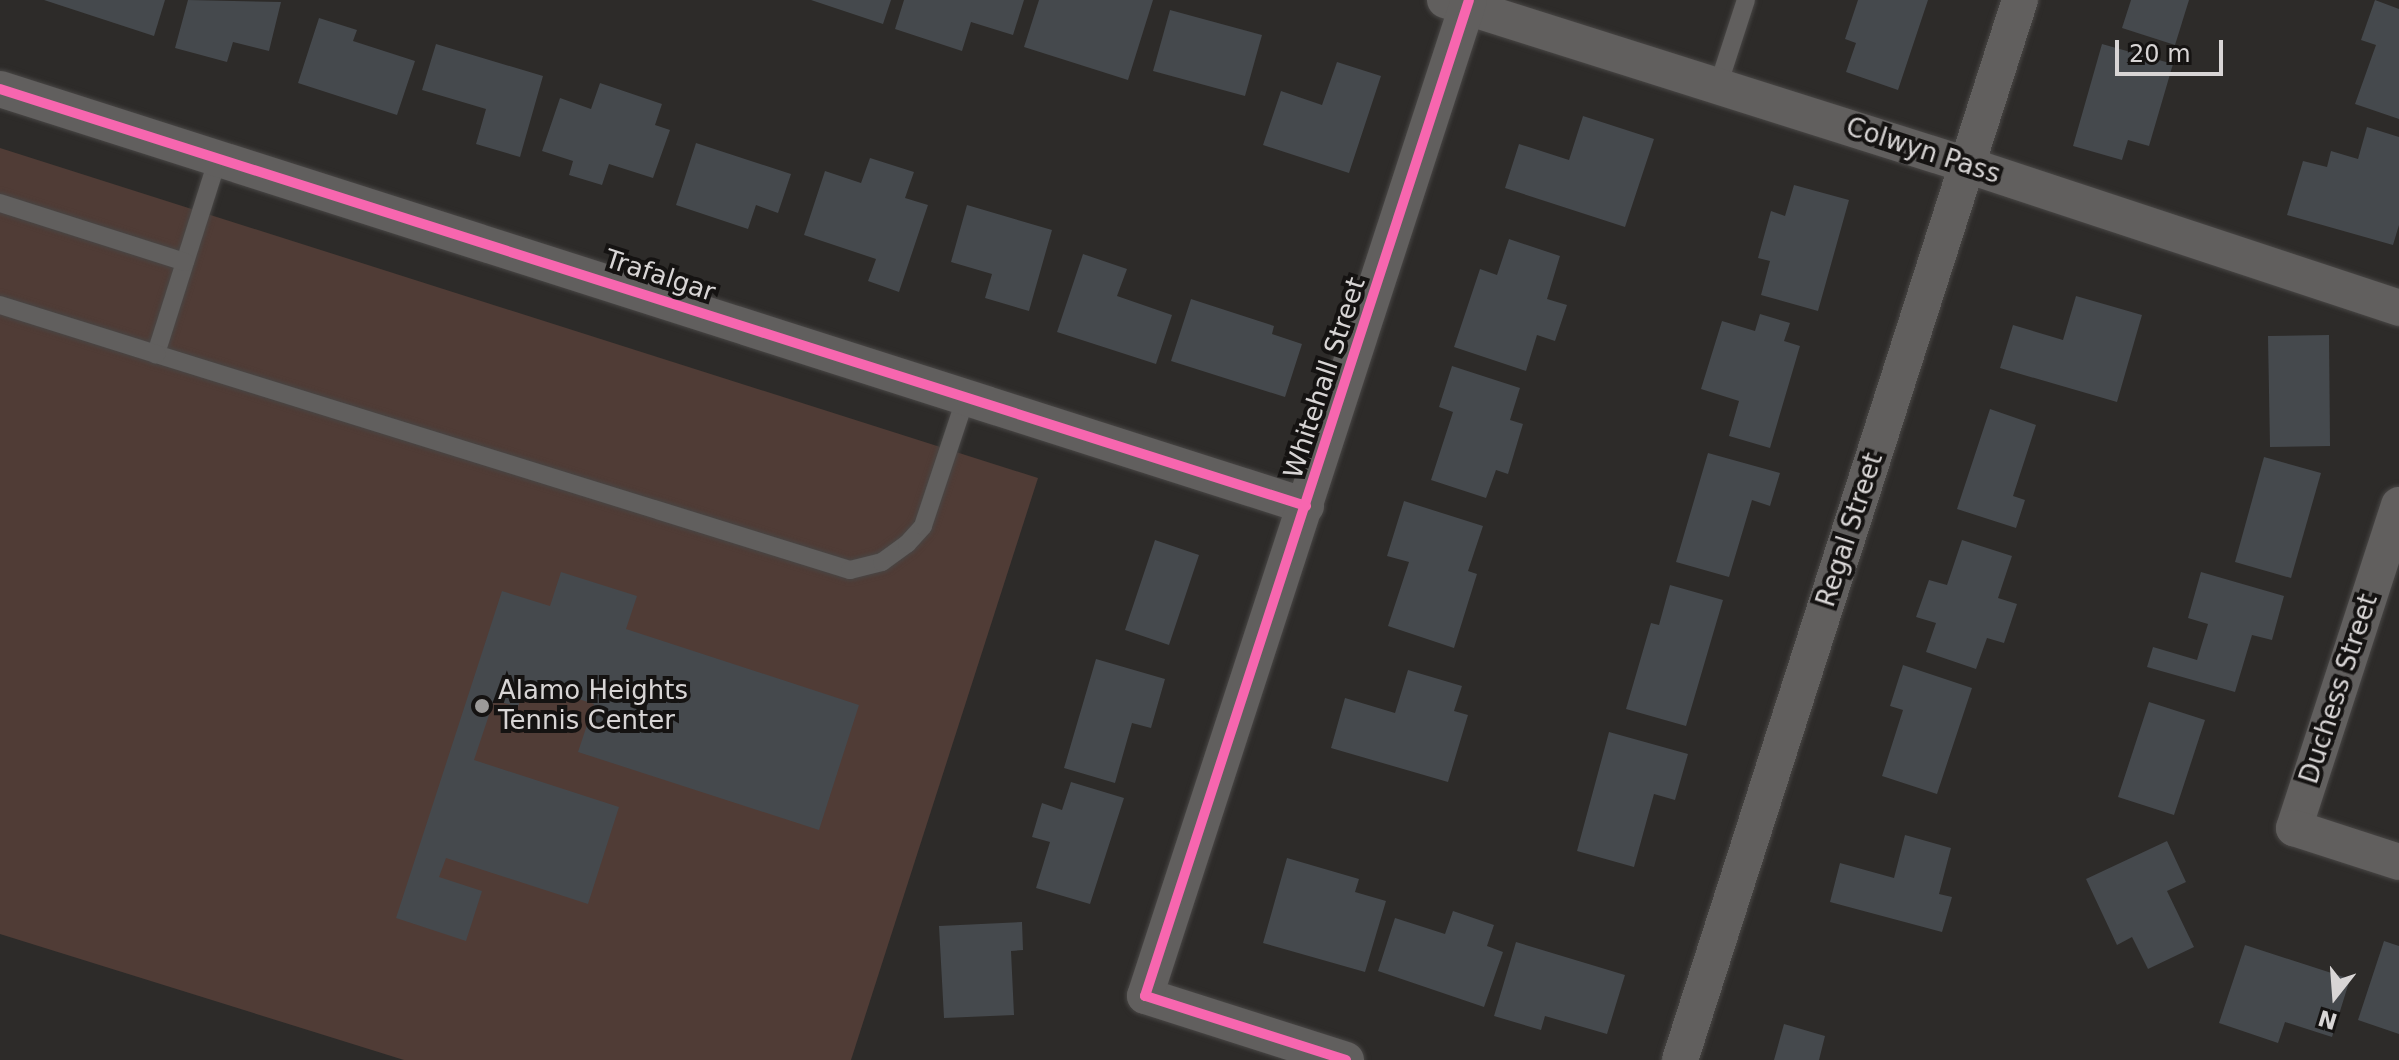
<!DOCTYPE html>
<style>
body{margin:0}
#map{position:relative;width:2399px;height:1060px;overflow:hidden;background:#2d2b29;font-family:"DejaVu Sans",sans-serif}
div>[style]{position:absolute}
.green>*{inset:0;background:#503c36}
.building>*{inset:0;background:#45494d}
.roads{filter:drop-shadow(0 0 2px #484645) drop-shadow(0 0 2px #484645)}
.service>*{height:18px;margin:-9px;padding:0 9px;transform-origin:9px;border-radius:9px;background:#615f5e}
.minor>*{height:36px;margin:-18px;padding:0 18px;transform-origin:18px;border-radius:18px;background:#615f5e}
.cycleway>*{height:10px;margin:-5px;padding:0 5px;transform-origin:5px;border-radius:5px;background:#f766af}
.dots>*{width:22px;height:22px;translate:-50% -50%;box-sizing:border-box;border:4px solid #151312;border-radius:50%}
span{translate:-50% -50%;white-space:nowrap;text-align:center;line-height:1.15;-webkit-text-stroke:8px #151312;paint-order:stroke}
.street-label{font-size:26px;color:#d8d5d5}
.poi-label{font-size:26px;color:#d8d5d5}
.left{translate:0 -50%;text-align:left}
.north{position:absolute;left:2295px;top:956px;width:80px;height:80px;-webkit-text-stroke:6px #151312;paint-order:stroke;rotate:197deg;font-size:22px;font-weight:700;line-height:32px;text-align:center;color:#d8d5d5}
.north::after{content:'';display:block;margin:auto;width:28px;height:36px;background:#d8d5d5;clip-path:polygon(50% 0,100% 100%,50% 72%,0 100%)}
.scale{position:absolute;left:2115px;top:40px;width:108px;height:36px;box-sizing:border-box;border:4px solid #d8d5d5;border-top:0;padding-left:10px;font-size:24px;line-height:28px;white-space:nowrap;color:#d8d5d5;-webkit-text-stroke:6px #151312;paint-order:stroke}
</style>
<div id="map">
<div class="green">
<i style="clip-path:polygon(0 148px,1038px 478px,851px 1060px,404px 1060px,0 934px)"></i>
</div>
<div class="building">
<i style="clip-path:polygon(44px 0,165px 0,154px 36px)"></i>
<i style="clip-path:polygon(188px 0,281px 2px,269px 51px,233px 42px,227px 62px,175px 48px)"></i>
<i style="clip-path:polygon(811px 0,891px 0,883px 24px)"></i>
<i style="clip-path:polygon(904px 0,1024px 0,1013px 35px,971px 22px,962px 51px,895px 29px)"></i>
<i style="clip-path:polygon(1039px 0,1153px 0,1128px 80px,1024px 47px)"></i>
<i style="clip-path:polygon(1858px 0,1928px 0,1898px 90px,1846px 72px,1856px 43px,1845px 39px)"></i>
<i style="clip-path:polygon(2131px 0,2189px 0,2175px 45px,2122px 28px)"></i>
<i style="clip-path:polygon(2375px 0,2399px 9px,2399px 119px,2355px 104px,2376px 45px,2361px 40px)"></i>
<i style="clip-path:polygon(1170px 10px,1262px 35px,1245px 96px,1153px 71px)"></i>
<i style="clip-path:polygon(319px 18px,357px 30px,353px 41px,415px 61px,397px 115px,298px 83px)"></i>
<i style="clip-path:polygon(436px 44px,543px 76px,520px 157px,476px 144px,486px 109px,422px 90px)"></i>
<i style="clip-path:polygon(2102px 44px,2173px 64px,2149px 146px,2128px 140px,2122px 160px,2073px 146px)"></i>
<i style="clip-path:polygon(1337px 62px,1381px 76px,1349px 173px,1263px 145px,1281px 91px,1322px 105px)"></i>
<i style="clip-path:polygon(600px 83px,662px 104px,655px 125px,670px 130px,653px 178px,609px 164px,602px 185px,569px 175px,573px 161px,542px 151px,560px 98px,591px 109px)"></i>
<i style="clip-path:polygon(1583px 116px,1654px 139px,1625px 227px,1505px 188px,1519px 144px,1569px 160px)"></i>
<i style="clip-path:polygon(2367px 127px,2399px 137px,2399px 225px,2393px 245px,2287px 215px,2303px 161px,2327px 167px,2331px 151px,2358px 159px)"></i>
<i style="clip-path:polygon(696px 143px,791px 174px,778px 213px,756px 205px,748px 229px,676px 205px)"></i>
<i style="clip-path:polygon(870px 158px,914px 172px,905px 198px,928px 205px,899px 292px,868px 281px,876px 259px,804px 235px,825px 171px,861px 183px)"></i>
<i style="clip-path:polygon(1794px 185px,1849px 200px,1818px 311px,1761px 295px,1770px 261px,1758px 258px,1771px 211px,1785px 216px)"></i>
<i style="clip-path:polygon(967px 205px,1052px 230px,1029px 311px,985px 298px,992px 274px,951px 262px)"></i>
<i style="clip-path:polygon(1509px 239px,1560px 256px,1547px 299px,1567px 305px,1555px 341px,1537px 335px,1526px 371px,1454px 347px,1480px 269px,1497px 275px)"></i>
<i style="clip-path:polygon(1083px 254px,1127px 269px,1117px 296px,1172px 315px,1156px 364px,1057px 332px)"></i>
<i style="clip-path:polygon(2076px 296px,2142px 315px,2117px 402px,2000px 368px,2013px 325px,2063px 340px)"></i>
<i style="clip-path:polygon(1191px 299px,1274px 326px,1272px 334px,1302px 344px,1285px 397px,1171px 361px)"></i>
<i style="clip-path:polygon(1760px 314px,1790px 323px,1784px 341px,1800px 346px,1770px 448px,1729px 436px,1739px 401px,1701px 389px,1722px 321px,1755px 331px)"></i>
<i style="clip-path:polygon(2329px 335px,2330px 446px,2270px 447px,2268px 336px)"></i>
<i style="clip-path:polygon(1452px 366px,1520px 388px,1510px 420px,1523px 424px,1508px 474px,1496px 470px,1486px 498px,1431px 480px,1453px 412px,1439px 407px)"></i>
<i style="clip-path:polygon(1990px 409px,2036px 425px,2013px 496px,2025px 500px,2016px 528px,1957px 509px)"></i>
<i style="clip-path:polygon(1708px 453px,1780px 473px,1770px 506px,1752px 500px,1729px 577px,1676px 562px)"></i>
<i style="clip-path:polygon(2264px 457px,2321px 473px,2291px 578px,2235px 562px)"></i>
<i style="clip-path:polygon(1404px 501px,1483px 526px,1468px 571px,1477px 574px,1454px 648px,1388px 626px,1409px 562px,1387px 556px)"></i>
<i style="clip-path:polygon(1155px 540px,1199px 555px,1169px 645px,1125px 630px)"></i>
<i style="clip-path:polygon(1962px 540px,2012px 556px,1998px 598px,2017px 604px,2004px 643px,1987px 638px,1976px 669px,1926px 652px,1936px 623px,1916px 617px,1929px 580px,1947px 585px)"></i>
<i style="clip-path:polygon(561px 572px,637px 596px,626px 629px,859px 705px,819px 830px,578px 752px,594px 704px,526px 682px,518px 707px,494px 700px,474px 760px,619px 807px,588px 904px,446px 858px,439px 877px,482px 891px,466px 941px,396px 918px,502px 591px,550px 606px)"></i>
<i style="clip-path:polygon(2201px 572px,2284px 596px,2272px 640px,2252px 635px,2235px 692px,2147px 667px,2153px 647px,2197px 660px,2208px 624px,2188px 618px)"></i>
<i style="clip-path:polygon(1670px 585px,1723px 600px,1686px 726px,1626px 709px,1651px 623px,1659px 625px)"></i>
<i style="clip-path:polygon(1096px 659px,1165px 679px,1151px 728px,1132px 723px,1115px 783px,1064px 768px)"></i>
<i style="clip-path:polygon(1903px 665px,1972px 688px,1937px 794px,1882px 776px,1903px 710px,1890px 706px)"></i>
<i style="clip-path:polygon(1408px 670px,1462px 686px,1454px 711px,1468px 715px,1448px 782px,1331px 748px,1345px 698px,1395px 713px)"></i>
<i style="clip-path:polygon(2149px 702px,2205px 720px,2174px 815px,2118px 797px)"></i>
<i style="clip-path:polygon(1609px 732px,1688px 754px,1675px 800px,1654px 794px,1634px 867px,1577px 851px)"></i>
<i style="clip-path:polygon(1071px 782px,1124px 798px,1090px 904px,1036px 888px,1050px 842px,1032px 837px,1042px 803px,1062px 810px)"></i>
<i style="clip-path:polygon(1905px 835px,1951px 848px,1939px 894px,1952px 897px,1942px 932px,1830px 902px,1840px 863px,1894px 878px)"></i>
<i style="clip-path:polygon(2167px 841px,2186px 882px,2167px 891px,2194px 947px,2148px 969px,2132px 937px,2117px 945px,2086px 879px)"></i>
<i style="clip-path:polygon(1287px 858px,1359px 879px,1355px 892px,1386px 901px,1365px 972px,1263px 943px)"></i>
<i style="clip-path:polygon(1453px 911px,1494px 925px,1487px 946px,1503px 952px,1484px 1007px,1378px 971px,1395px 918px,1445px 934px)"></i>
<i style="clip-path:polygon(1022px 922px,1023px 950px,1011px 951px,1014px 1015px,944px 1018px,939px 926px)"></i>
<i style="clip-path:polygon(2384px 941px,2399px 946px,2399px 1034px,2358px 1020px)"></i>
<i style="clip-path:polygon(1516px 942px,1625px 975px,1607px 1034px,1545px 1016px,1541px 1030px,1494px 1016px)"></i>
<i style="clip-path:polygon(2245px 945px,2350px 979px,2332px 1037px,2285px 1022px,2278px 1043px,2219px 1023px)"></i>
<i style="clip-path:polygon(1784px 1024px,1825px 1036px,1819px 1060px,1774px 1060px)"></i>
</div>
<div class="roads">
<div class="service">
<i style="left:1718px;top:86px;width:90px;rotate:-72deg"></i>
<i style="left:218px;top:158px;width:206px;rotate:107.6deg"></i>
<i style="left:156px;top:354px;width:727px;rotate:17.29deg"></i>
<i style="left:850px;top:570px;width:33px;rotate:-14deg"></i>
<i style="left:882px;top:562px;width:31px;rotate:-36deg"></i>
<i style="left:907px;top:544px;width:24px;rotate:-48deg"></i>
<i style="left:923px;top:526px;width:136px;rotate:-71.6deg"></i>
<i style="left:0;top:203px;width:194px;rotate:17.7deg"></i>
<i style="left:0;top:305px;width:164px;rotate:17.4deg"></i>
</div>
<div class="minor">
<i style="left:1445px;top:0;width:547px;rotate:17.54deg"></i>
<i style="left:1967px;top:165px;width:455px;rotate:18.3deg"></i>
<i style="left:0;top:89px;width:1371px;rotate:17.71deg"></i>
<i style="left:2399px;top:505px;width:340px;rotate:108deg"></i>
<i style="left:2294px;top:828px;width:110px;rotate:17.9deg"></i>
<i style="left:1346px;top:1060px;width:211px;rotate:-162.3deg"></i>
<i style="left:1145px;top:996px;width:1047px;rotate:-71.98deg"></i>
<i style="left:1680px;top:1060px;width:1113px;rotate:-72.22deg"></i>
</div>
</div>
<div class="cycleway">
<i style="left:0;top:89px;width:1371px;rotate:17.71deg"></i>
<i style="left:1346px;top:1060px;width:211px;rotate:-162.3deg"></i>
<i style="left:1145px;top:996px;width:1047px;rotate:-71.98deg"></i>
</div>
<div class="dots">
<i style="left:482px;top:706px;background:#9c9a99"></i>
</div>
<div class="street-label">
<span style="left:1923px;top:151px;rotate:18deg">Colwyn Pass</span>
<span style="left:660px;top:276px;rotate:18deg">Trafalgar</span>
<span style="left:1325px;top:378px;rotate:-72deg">Whitehall Street</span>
<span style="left:1850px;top:530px;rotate:-72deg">Regal Street</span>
<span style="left:2339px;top:689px;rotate:-72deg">Duchess Street</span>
</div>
<div class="poi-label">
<span class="left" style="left:498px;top:706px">Alamo Heights<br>Tennis Center</span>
</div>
<div class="north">N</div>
<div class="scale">20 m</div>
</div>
